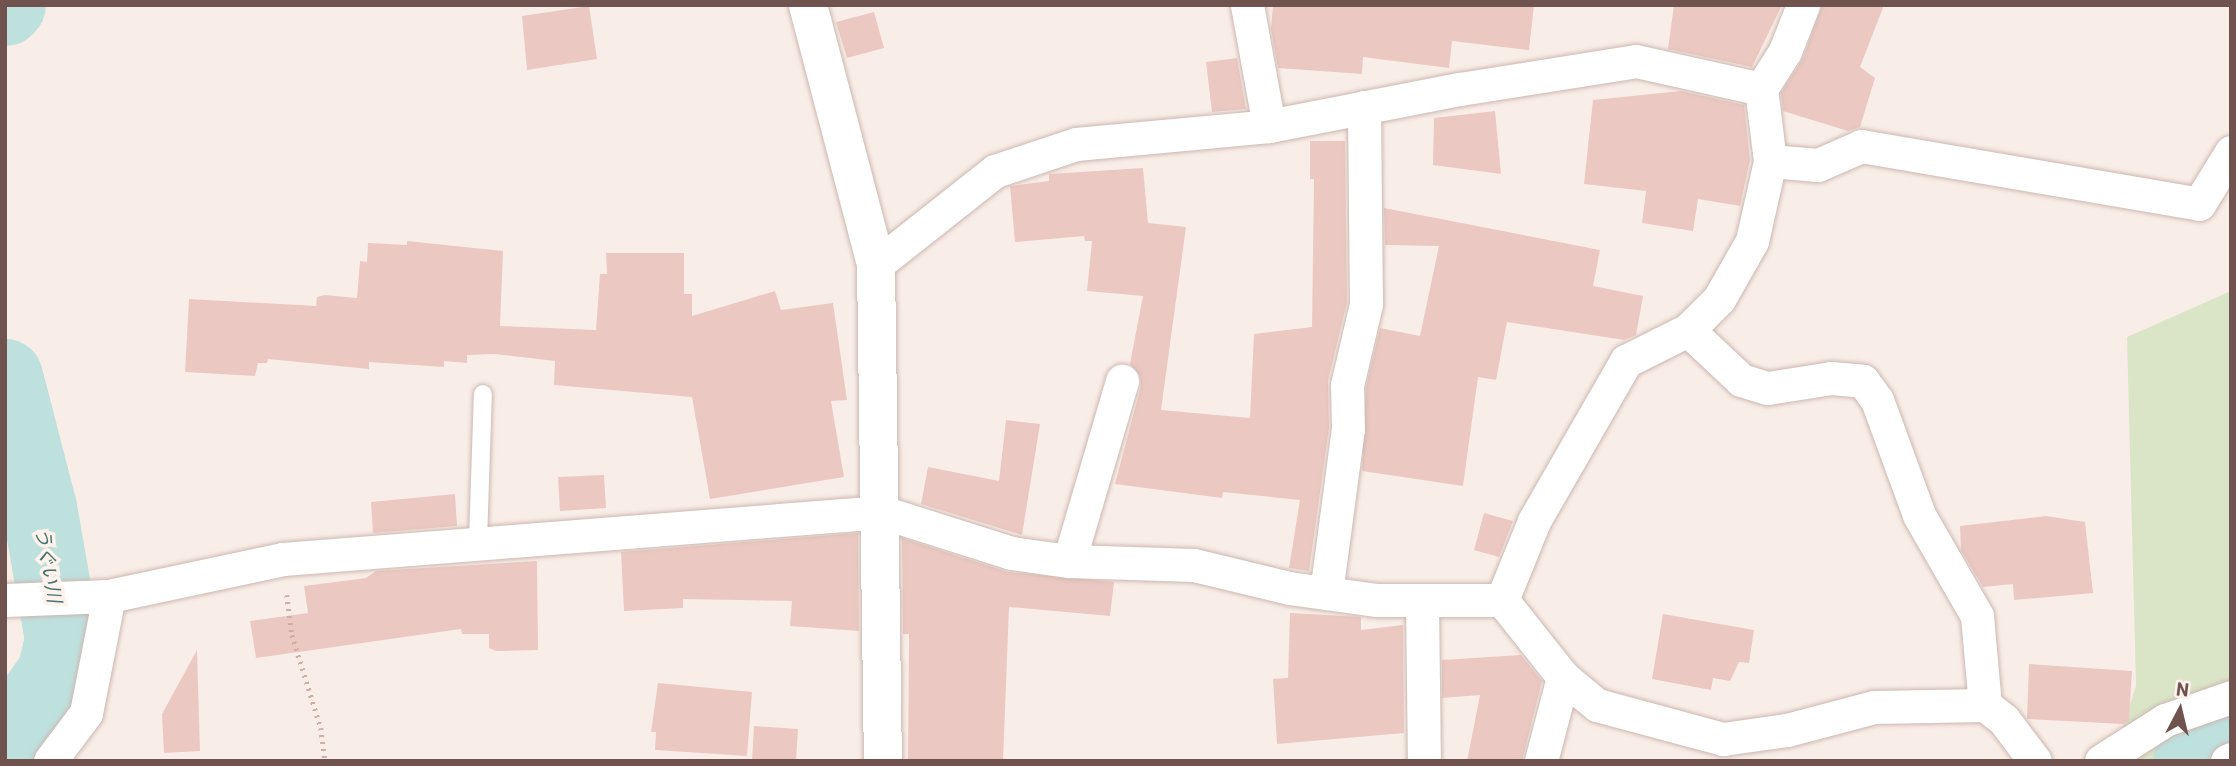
<!DOCTYPE html>
<meta charset="utf-8">
<style>
body{margin:0}
#map{position:relative;width:2236px;height:766px;overflow:hidden;background:#f9eee7;font-family:Barlow,"Noto Sans JP",sans-serif}
div>[style]{position:absolute}
.green>*{inset:0;background:#dae5c7}
.river>*{height:75px;margin:-37.5px;padding:0 37.5px;transform-origin:37.5px;border-radius:37.5px;background:#bee1de}
.building>*{inset:0;background:#ebc9c2}
.path>*{height:4.5px;margin-top:-2.25px;transform-origin:0;background:repeating-linear-gradient(90deg,#d0ada5 0 2px,transparent 0 7px)}
.roads{filter:drop-shadow(0 0 2px #ccb7b1) drop-shadow(0 0 2px #ccb7b1)}
.service>*{height:18px;margin:-9px;padding:0 9px;transform-origin:9px;border-radius:9px;background:#fff}
.minor>*{height:33px;margin:-16.5px;padding:0 16.5px;transform-origin:16.5px;border-radius:16.5px;background:#fff}
.tertiary>*{height:38px;margin:-19px;padding:0 19px;transform-origin:19px;border-radius:19px;background:#fff}
span{translate:-50% -50%;white-space:nowrap;text-align:center;line-height:1.15;-webkit-text-stroke:7px #fdf3ec;paint-order:stroke}
.water-label{font-size:19px;color:#447371;font-style:italic}
.frame{position:absolute;inset:0;border:7px solid #70534e;pointer-events:none}
.north{position:absolute;left:2145px;top:675px;width:70px;height:70px;-webkit-text-stroke:5px #fdf3ec;paint-order:stroke;rotate:7deg;font-size:19px;font-weight:700;line-height:28px;text-align:center;color:#70534e}
.north::after{content:'';display:block;margin:auto;width:24px;height:32px;background:#70534e;clip-path:polygon(50% 0,100% 100%,50% 72%,0 100%)}
</style>
<div id="map">
<div class="green">
<i style="clip-path:polygon(2231px 291px,2231px 721px,2185px 761px,2112px 761px,2136px 686px,2127px 337px)"></i>
</div>
<div class="river">
<i style="left:5px;top:8px;width:4px;rotate:-45deg"></i>
<i style="left:5px;top:376px;width:135px;rotate:75.5deg"></i>
<i style="left:39px;top:507px;width:134px;rotate:80.1deg"></i>
<i style="left:62px;top:639px;width:35px;rotate:103deg"></i>
<i style="left:54px;top:673px;width:84px;rotate:125.8deg"></i>
<i style="left:2190px;top:761px;width:46px;rotate:-26deg"></i>
</div>
<div class="building">
<i style="clip-path:polygon(1273px 5px,1534px 5px,1529px 50px,1452px 41px,1449px 68px,1363px 57px,1362px 74px,1278px 68px,1271px 29px)"></i>
<i style="clip-path:polygon(1674px 5px,1782px 5px,1752px 67px,1668px 49px)"></i>
<i style="clip-path:polygon(1822px 5px,1884px 5px,1860px 67px,1875px 78px,1860px 127px,1848px 131px,1783px 111px,1781px 93px,1803px 58px)"></i>
<i style="clip-path:polygon(589px 6px,597px 59px,527px 70px,522px 16px)"></i>
<i style="clip-path:polygon(874px 12px,884px 48px,847px 58px,836px 22px)"></i>
<i style="clip-path:polygon(1237px 58px,1246px 109px,1212px 112px,1206px 62px)"></i>
<i style="clip-path:polygon(1681px 91px,1744px 105px,1750px 160px,1740px 206px,1698px 199px,1693px 231px,1642px 223px,1646px 191px,1584px 184px,1593px 100px)"></i>
<i style="clip-path:polygon(1495px 111px,1501px 174px,1433px 165px,1434px 118px)"></i>
<i style="clip-path:polygon(1310px 141px,1345px 141px,1347px 302px,1328px 381px,1329px 428px,1309px 571px,1289px 568px,1300px 500px,1223px 492px,1222px 498px,1115px 484px,1141px 386px,1140px 376px,1130px 364px,1143px 296px,1087px 291px,1092px 241px,1085px 241px,1084px 236px,1015px 242px,1010px 186px,1049px 181px,1049px 174px,1143px 168px,1148px 223px,1186px 227px,1161px 410px,1250px 418px,1254px 334px,1312px 327px,1314px 179px,1310px 179px)"></i>
<i style="clip-path:polygon(1384px 208px,1600px 250px,1593px 286px,1643px 296px,1636px 335px,1624px 340px,1507px 322px,1496px 380px,1478px 377px,1463px 486px,1362px 471px,1366px 387px,1380px 328px,1420px 336px,1439px 246px,1385px 245px)"></i>
<i style="clip-path:polygon(407px 241px,503px 251px,500px 326px,596px 330px,600px 274px,607px 274px,606px 253px,684px 253px,684px 294px,692px 294px,692px 316px,775px 291px,781px 310px,833px 303px,847px 400px,831px 401px,844px 477px,710px 499px,692px 397px,554px 385px,555px 361px,494px 354px,467px 355px,467px 363px,444px 361px,444px 367px,369px 362px,369px 369px,268px 359px,267px 363px,258px 363px,255px 376px,185px 372px,189px 299px,316px 306px,317px 297px,325px 295px,357px 298px,360px 261px,367px 262px,368px 243px,407px 245px)"></i>
<i style="clip-path:polygon(1006px 420px,1040px 424px,1022px 535px,921px 504px,928px 467px,999px 481px)"></i>
<i style="clip-path:polygon(604px 475px,606px 508px,560px 511px,558px 477px)"></i>
<i style="clip-path:polygon(455px 494px,457px 526px,373px 533px,371px 502px)"></i>
<i style="clip-path:polygon(1484px 513px,1513px 521px,1499px 557px,1474px 550px)"></i>
<i style="clip-path:polygon(2046px 516px,2085px 522px,2093px 593px,2014px 600px,2013px 584px,1983px 587px,1961px 550px,1960px 526px)"></i>
<i style="clip-path:polygon(858px 533px,859px 631px,790px 626px,792px 601px,683px 599px,683px 608px,624px 611px,621px 552px)"></i>
<i style="clip-path:polygon(902px 538px,1008px 572px,1114px 582px,1110px 616px,1009px 607px,1003px 761px,908px 761px,909px 634px,903px 634px)"></i>
<i style="clip-path:polygon(537px 561px,538px 650px,496px 651px,489px 648px,489px 634px,462px 634px,461px 629px,256px 658px,250px 621px,308px 613px,304px 586px,366px 578px,376px 571px)"></i>
<i style="clip-path:polygon(1290px 613px,1361px 617px,1361px 630px,1403px 625px,1404px 733px,1277px 744px,1273px 679px,1288px 678px)"></i>
<i style="clip-path:polygon(1663px 614px,1754px 630px,1749px 663px,1739px 662px,1730px 681px,1713px 678px,1711px 690px,1652px 679px)"></i>
<i style="clip-path:polygon(197px 650px,200px 751px,164px 753px,162px 714px)"></i>
<i style="clip-path:polygon(1521px 655px,1542px 681px,1522px 761px,1467px 761px,1480px 695px,1442px 698px,1442px 660px)"></i>
<i style="clip-path:polygon(2029px 664px,2132px 671px,2129px 720px,2123px 724px,2027px 719px)"></i>
<i style="clip-path:polygon(658px 683px,752px 692px,747px 756px,655px 750px,656px 732px,651px 732px)"></i>
<i style="clip-path:polygon(754px 726px,798px 729px,796px 761px,752px 761px)"></i>
</div>
<div class="path">
<i style="left:287px;top:595px;width:40px;rotate:82.9deg"></i>
<i style="left:292px;top:635px;width:97px;rotate:72.7deg"></i>
<i style="left:321px;top:728px;width:33px;rotate:83deg"></i>
</div>
<div class="roads">
<div class="service">
<i style="left:478px;top:541px;width:147px;rotate:-88.1deg"></i>
</div>
<div class="minor">
<i style="left:1247px;top:5px;width:123px;rotate:79.7deg"></i>
<i style="left:1770px;top:161px;width:48px;rotate:4.8deg"></i>
<i style="left:1818px;top:165px;width:47px;rotate:-23.8deg"></i>
<i style="left:1861px;top:146px;width:343px;rotate:9.7deg"></i>
<i style="left:2199px;top:204px;width:61px;rotate:-58.4deg"></i>
<i style="left:876px;top:265px;width:152px;rotate:-38.3deg"></i>
<i style="left:995px;top:171px;width:85px;rotate:-18.4deg"></i>
<i style="left:1076px;top:144px;width:194px;rotate:-5.3deg"></i>
<i style="left:1269px;top:126px;width:195px;rotate:-11deg"></i>
<i style="left:1460px;top:89px;width:178px;rotate:-9deg"></i>
<i style="left:1636px;top:61px;width:128px;rotate:12.6deg"></i>
<i style="left:1688px;top:330px;width:73px;rotate:43.3deg"></i>
<i style="left:1741px;top:380px;width:28px;rotate:17deg"></i>
<i style="left:1768px;top:388px;width:64px;rotate:-9deg"></i>
<i style="left:1831px;top:378px;width:32px;rotate:5deg"></i>
<i style="left:1863px;top:381px;width:24px;rotate:54deg"></i>
<i style="left:1877px;top:400px;width:122px;rotate:69.9deg"></i>
<i style="left:1919px;top:515px;width:116px;rotate:60.1deg"></i>
<i style="left:1977px;top:616px;width:89px;rotate:84.9deg"></i>
<i style="left:1069px;top:561px;width:188px;rotate:-73.6deg"></i>
<i style="left:1326px;top:593px;width:165px;rotate:-82.4deg"></i>
<i style="left:1348px;top:429px;width:44px;rotate:-91.3deg"></i>
<i style="left:1347px;top:385px;width:83px;rotate:-76.8deg"></i>
<i style="left:1366px;top:304px;width:197px;rotate:-90.6deg"></i>
<i style="left:5px;top:600px;width:104px;rotate:-2.2deg"></i>
<i style="left:109px;top:596px;width:178px;rotate:-12deg"></i>
<i style="left:283px;top:559px;width:601px;rotate:-4.49deg"></i>
<i style="left:882px;top:512px;width:135px;rotate:17.6deg"></i>
<i style="left:1011px;top:553px;width:59px;rotate:7.9deg"></i>
<i style="left:1069px;top:561px;width:125px;rotate:1.8deg"></i>
<i style="left:1194px;top:565px;width:98px;rotate:13.6deg"></i>
<i style="left:1289px;top:588px;width:89px;rotate:7.8deg"></i>
<i style="left:1377px;top:600px;width:125px"></i>
<i style="left:1502px;top:600px;width:85px;rotate:-67.9deg"></i>
<i style="left:1534px;top:521px;width:185px;rotate:-60.1deg"></i>
<i style="left:1626px;top:361px;width:69px;rotate:-26.6deg"></i>
<i style="left:1688px;top:330px;width:44px;rotate:-45deg"></i>
<i style="left:1719px;top:299px;width:67px;rotate:-60.4deg"></i>
<i style="left:1752px;top:241px;width:82px;rotate:-77.3deg"></i>
<i style="left:1770px;top:161px;width:73px;rotate:-97.1deg"></i>
<i style="left:1761px;top:89px;width:45px;rotate:-57.7deg"></i>
<i style="left:1785px;top:51px;width:49px;rotate:-68.6deg"></i>
<i style="left:1502px;top:600px;width:98px;rotate:51.6deg"></i>
<i style="left:1563px;top:677px;width:44px;rotate:39.5deg"></i>
<i style="left:1597px;top:705px;width:131px;rotate:15.1deg"></i>
<i style="left:1723px;top:739px;width:65px;rotate:-8deg"></i>
<i style="left:1787px;top:730px;width:90px;rotate:-14.8deg"></i>
<i style="left:1874px;top:707px;width:111px;rotate:-1deg"></i>
<i style="left:1985px;top:705px;width:24px;rotate:38deg"></i>
<i style="left:2004px;top:720px;width:51px;rotate:52.9deg"></i>
<i style="left:1422px;top:602px;width:159px;rotate:89.3deg"></i>
<i style="left:50px;top:761px;width:60px;rotate:-53.1deg"></i>
<i style="left:86px;top:713px;width:119px;rotate:-78.9deg"></i>
<i style="left:1541px;top:761px;width:87px;rotate:-75.3deg"></i>
<i style="left:2101px;top:761px;width:76px;rotate:-32.6deg"></i>
<i style="left:2165px;top:720px;width:70px;rotate:-19.2deg"></i>
<i style="left:2227px;top:761px;width:4px;rotate:-27deg"></i>
</div>
<div class="tertiary">
<i style="left:808px;top:5px;width:269px;rotate:75.3deg"></i>
<i style="left:876px;top:265px;width:496px;rotate:89.2deg"></i>
</div>
</div>
<div class="water-label">
<span style="left:49px;top:565px;rotate:80deg">うぐい川</span>
</div>
<div class="frame"></div>
<div class="north">N</div>
</div>
